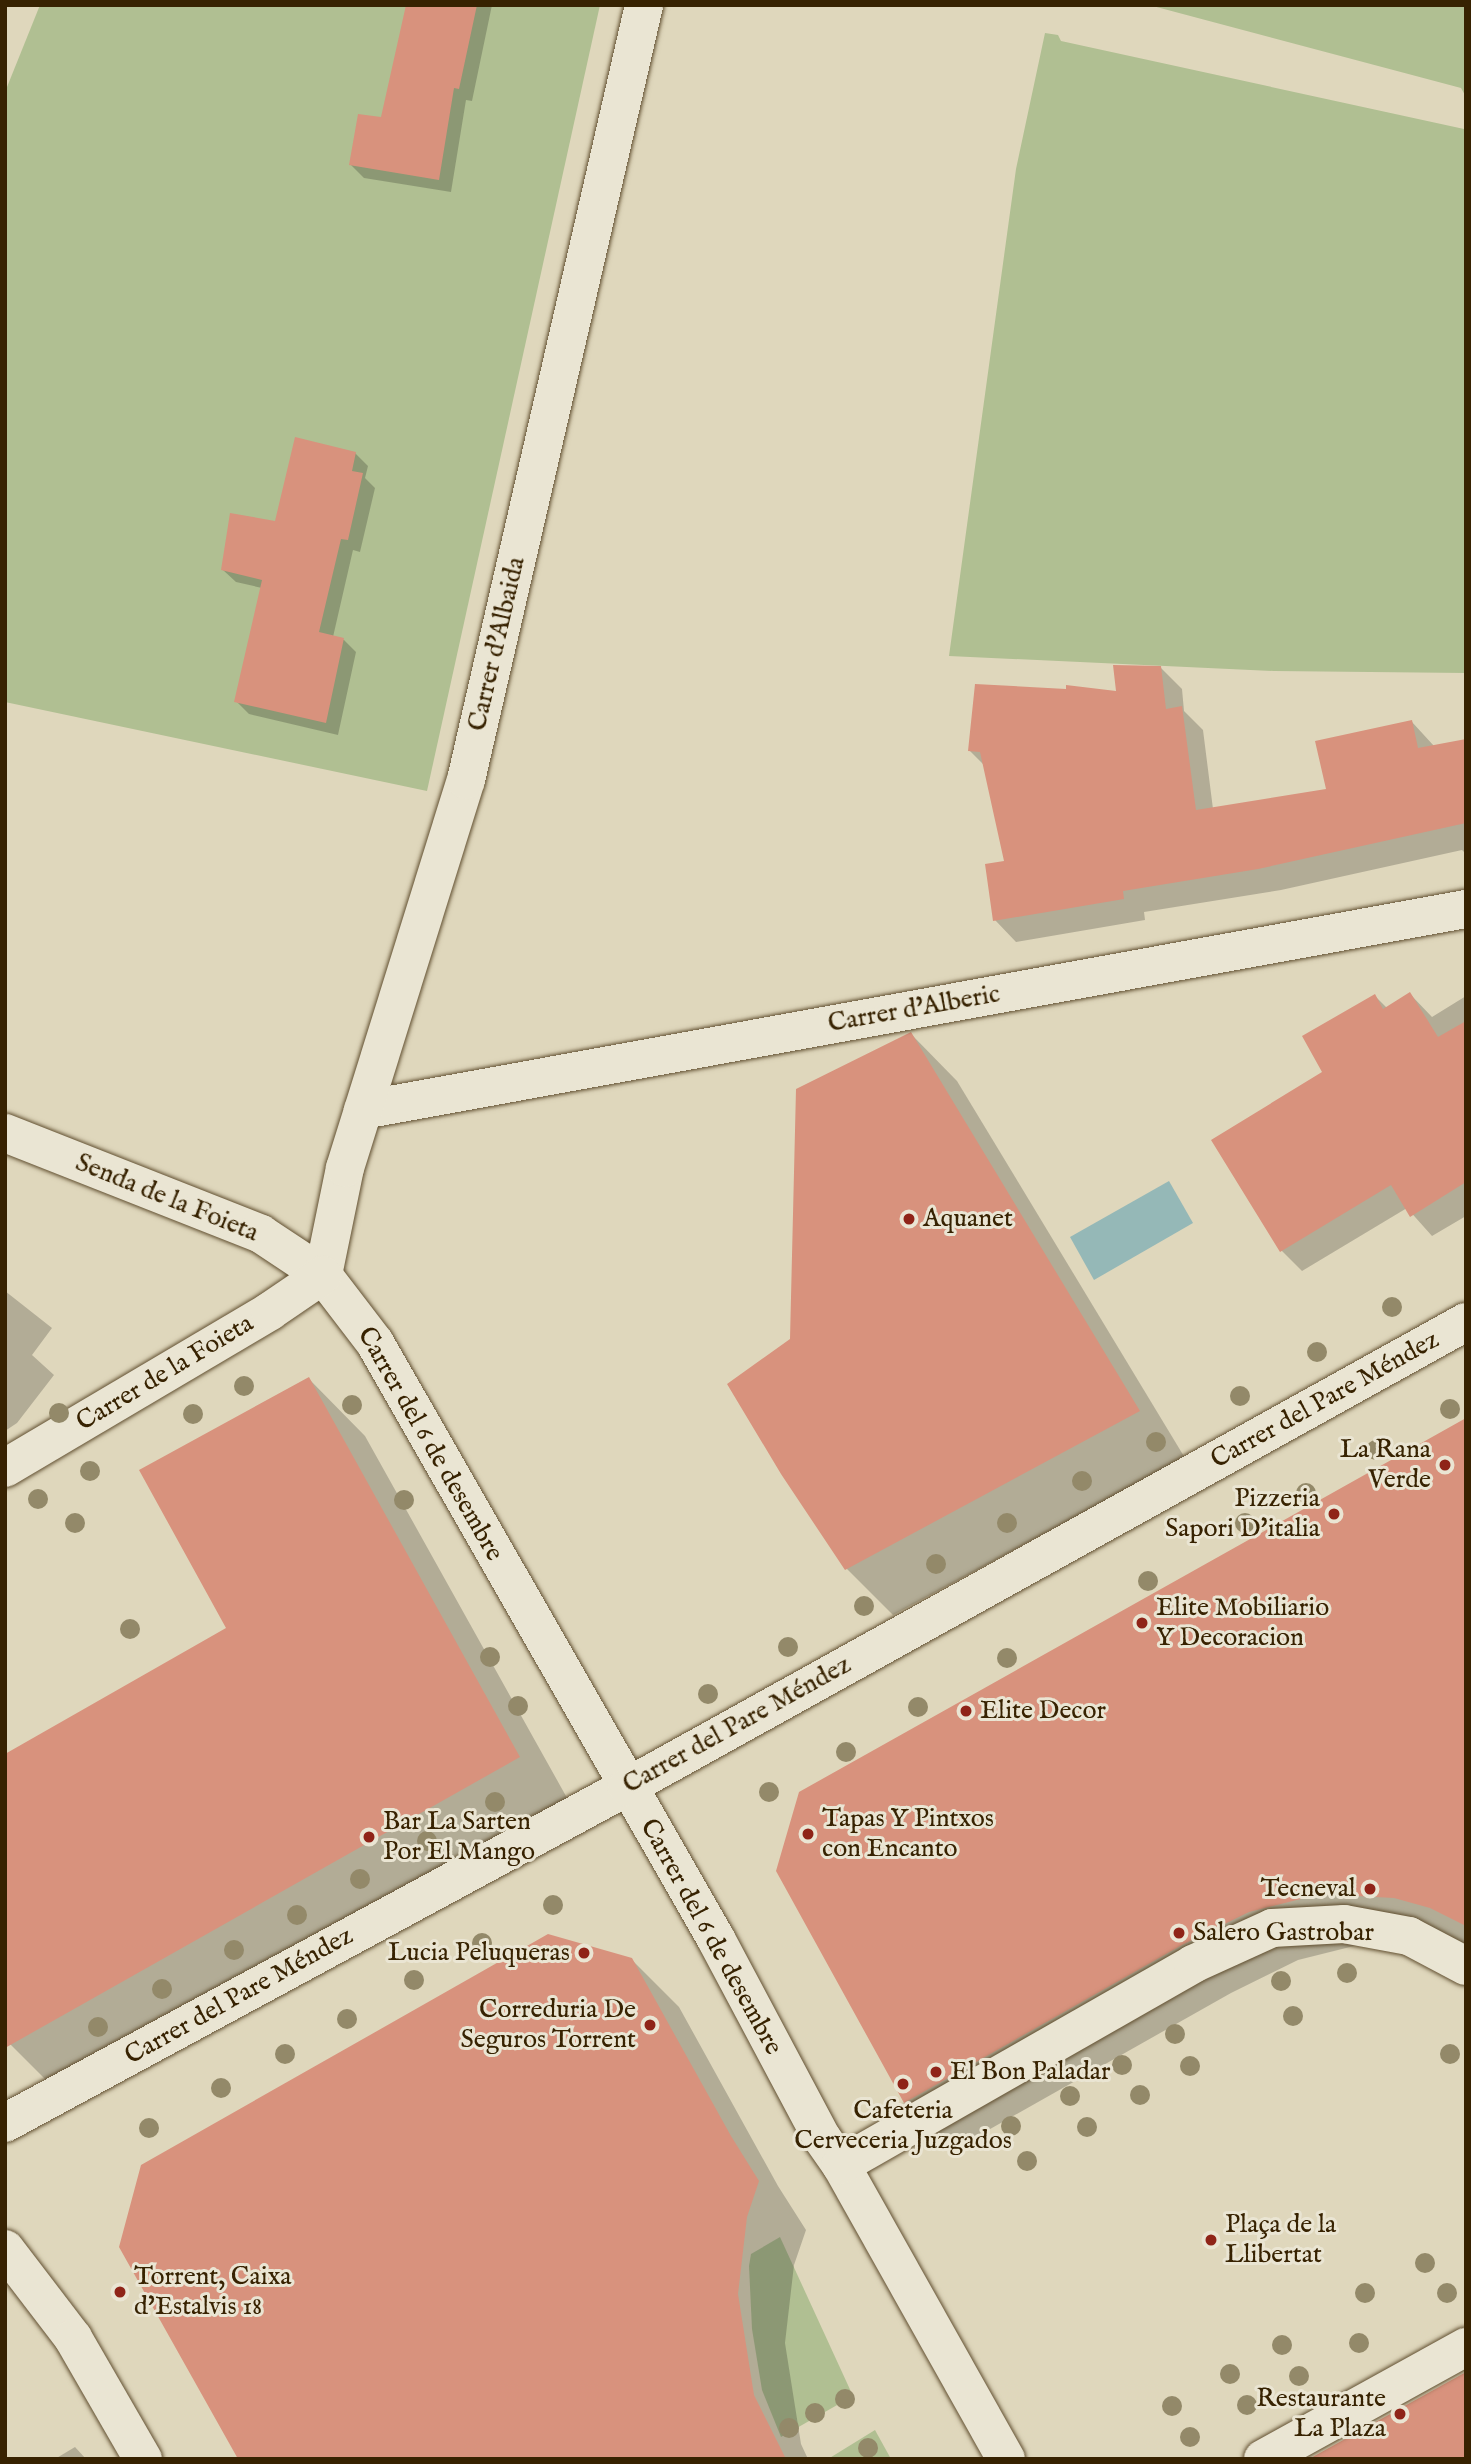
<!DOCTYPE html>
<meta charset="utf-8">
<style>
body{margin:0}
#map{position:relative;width:1471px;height:2464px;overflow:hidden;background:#dfd7bc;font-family:"IM FELL English",serif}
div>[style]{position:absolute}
.green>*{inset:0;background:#b0bf92}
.water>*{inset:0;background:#95b8b7}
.shadow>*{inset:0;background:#0003}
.building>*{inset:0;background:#d8927d}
.roads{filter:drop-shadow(0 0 2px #614f30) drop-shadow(0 0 2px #614f30)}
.minor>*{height:38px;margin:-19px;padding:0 19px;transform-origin:19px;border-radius:19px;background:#eae5d3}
.tertiary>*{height:38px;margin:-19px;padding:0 19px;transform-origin:19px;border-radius:19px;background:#eae5d3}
.trees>*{width:20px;height:20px;margin:-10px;border-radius:50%;background:#938969}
.dots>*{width:19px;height:19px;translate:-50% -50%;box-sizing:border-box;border:4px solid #eae5d3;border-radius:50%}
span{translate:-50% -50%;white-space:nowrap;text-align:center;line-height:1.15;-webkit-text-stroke:6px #eae5d3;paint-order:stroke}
.street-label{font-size:26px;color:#372201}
.poi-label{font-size:26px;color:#372201}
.left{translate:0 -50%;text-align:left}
.right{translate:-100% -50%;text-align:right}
.frame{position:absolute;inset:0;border:7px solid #372201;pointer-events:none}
</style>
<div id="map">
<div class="green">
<i style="clip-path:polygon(40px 5px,600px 5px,427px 791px,5px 702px,5px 92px)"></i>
<i style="clip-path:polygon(1149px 5px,1466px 5px,1466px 97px,1461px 88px)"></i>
<i style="clip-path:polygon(1045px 33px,1058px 35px,1061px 41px,1464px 129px,1466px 673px,1274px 671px,949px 656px,1016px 169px)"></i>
<i style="clip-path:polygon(780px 2237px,853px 2396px,781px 2437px,762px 2390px,752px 2329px,749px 2266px,751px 2254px)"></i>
<i style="clip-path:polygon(875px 2430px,891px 2459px,828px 2459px)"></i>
</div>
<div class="water">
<i style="clip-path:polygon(1169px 1181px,1193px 1223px,1094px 1280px,1070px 1237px)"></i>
</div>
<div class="shadow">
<i style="clip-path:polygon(407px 5px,492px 5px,472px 101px,466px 100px,451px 192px,364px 178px,351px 165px,382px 119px)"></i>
<i style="clip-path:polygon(355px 453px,368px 466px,365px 478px,375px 488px,360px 552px,353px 550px,333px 637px,344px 640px,356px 652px,338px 735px,249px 714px,236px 701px,262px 588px,236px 582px,223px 570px)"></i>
<i style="clip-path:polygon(1160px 667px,1182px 689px,1184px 711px,1203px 730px,1213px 809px,1328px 791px,1412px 722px,1434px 746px,1466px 740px,1466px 854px,1462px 850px,1281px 890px,1144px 912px,1145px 920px,1016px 942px,995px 920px,1006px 862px,984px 765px,969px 750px,1118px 693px)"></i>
<i style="clip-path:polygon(1410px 994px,1432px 1017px,1466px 996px,1466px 1216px,1432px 1236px,1407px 1208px,1302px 1271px,1281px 1250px,1324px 1072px,1375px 996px,1387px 1008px)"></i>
<i style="clip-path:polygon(911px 1034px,957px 1081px,1185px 1458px,893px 1615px,847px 1569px)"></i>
<i style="clip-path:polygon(5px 1291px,52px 1328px,32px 1355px,54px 1375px,17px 1423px,5px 1431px)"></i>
<i style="clip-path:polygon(309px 1379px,365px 1436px,576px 1814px,49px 2083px,5px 2039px,229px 1628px)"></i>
<i style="clip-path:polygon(1466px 1420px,1466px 1952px,1370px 1942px,1298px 1960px,1231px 1993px,953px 2150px,905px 2102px)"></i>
<i style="clip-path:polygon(631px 1959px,679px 2007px,778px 2186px,806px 2230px,794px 2265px,785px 2343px,801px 2444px,808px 2459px,241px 2459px)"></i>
<i style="clip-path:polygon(75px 2447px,86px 2459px,55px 2459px)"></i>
</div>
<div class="building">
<i style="clip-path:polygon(406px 5px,477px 5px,459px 89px,454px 88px,439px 180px,349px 165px,358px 114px,381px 117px)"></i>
<i style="clip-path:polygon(295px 437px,356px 452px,352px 471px,363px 473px,348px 540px,341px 539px,319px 632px,344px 638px,326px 723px,234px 702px,262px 580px,221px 570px,230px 513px,275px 521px)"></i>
<i style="clip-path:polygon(1113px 665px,1161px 666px,1166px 709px,1182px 706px,1196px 810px,1326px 789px,1315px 741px,1412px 720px,1418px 748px,1466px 739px,1466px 823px,1258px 869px,1123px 891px,1124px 899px,993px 921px,985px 864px,1004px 861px,980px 752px,968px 751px,975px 684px,1066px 689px,1066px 685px,1116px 691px)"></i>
<i style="clip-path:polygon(1410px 992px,1438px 1037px,1466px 1021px,1466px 1182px,1410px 1217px,1391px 1185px,1280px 1252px,1211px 1140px,1322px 1072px,1302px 1036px,1375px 994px,1383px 1009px)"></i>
<i style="clip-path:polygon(911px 1032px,1140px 1411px,845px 1570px,781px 1474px,727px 1384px,790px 1339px,796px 1089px)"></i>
<i style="clip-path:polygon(309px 1377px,520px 1757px,5px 2048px,5px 1754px,226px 1628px,139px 1470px)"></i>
<i style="clip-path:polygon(1466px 1418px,1466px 1926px,1430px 1908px,1394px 1898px,1320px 1894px,1249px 1912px,1182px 1945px,904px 2103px,776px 1871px,799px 1792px)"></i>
<i style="clip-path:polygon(548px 1934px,632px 1958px,731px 2136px,759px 2181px,747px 2217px,738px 2294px,754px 2395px,786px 2459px,238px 2459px,119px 2247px,141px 2165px)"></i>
<i style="clip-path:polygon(1466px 2372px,1466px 2459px,1309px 2459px,1336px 2444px)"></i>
</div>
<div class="roads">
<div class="minor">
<i style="left:363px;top:1110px;width:1121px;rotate:-10.33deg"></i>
<i style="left:5px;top:1133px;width:275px;rotate:21.5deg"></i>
<i style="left:261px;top:1234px;width:74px;rotate:33.5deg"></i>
<i style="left:323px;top:1275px;width:86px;rotate:52.6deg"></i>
<i style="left:375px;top:1343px;width:687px;rotate:60.22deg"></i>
<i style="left:716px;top:1939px;width:225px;rotate:62deg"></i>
<i style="left:822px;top:2138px;width:33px;rotate:55deg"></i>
<i style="left:841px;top:2165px;width:337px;rotate:60.7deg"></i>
<i style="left:323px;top:1275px;width:109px;rotate:-78.4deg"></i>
<i style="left:345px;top:1168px;width:406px;rotate:-72.7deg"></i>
<i style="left:466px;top:780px;width:795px;rotate:-77.06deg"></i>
<i style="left:5px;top:1468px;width:308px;rotate:-30.6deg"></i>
<i style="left:270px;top:1311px;width:64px;rotate:-34.2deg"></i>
<i style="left:5px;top:2123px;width:707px;rotate:-28.38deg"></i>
<i style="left:627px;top:1787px;width:959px;rotate:-29deg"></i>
<i style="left:841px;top:2165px;width:405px;rotate:-29.7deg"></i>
<i style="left:1193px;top:1964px;width:87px;rotate:-24.5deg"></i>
<i style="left:1272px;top:1928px;width:72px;rotate:-3.2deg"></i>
<i style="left:1344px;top:1924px;width:66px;rotate:10.5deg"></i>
<i style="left:1409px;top:1936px;width:64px;rotate:27.8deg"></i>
<i style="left:1263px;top:2459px;width:232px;rotate:-28.9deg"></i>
</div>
<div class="tertiary">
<i style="left:5px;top:2249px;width:112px;rotate:52.6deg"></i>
<i style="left:73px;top:2338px;width:140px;rotate:60deg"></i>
</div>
</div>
<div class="trees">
<i style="left:1392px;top:1307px"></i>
<i style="left:1317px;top:1352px"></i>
<i style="left:244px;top:1386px"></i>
<i style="left:1240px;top:1396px"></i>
<i style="left:352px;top:1405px"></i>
<i style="left:1450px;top:1409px"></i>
<i style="left:59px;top:1413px"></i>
<i style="left:193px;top:1414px"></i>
<i style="left:1156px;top:1442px"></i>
<i style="left:1376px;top:1450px"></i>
<i style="left:90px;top:1471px"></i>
<i style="left:1082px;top:1481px"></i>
<i style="left:1306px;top:1493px"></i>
<i style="left:38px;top:1499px"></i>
<i style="left:404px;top:1500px"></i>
<i style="left:75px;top:1523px"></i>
<i style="left:1007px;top:1523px"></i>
<i style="left:1245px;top:1523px"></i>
<i style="left:936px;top:1564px"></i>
<i style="left:1148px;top:1581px"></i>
<i style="left:864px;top:1606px"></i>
<i style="left:130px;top:1629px"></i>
<i style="left:788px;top:1647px"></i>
<i style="left:490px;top:1657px"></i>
<i style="left:1007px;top:1658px"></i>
<i style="left:708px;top:1694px"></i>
<i style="left:518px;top:1706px"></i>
<i style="left:918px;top:1707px"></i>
<i style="left:846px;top:1752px"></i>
<i style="left:769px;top:1792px"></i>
<i style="left:495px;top:1802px"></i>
<i style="left:427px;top:1841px"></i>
<i style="left:360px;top:1879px"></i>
<i style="left:553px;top:1905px"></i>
<i style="left:297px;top:1915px"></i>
<i style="left:482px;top:1943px"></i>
<i style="left:234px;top:1950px"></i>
<i style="left:1347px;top:1973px"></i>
<i style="left:414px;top:1980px"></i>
<i style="left:1281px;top:1981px"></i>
<i style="left:162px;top:1989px"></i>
<i style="left:1293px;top:2016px"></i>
<i style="left:347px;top:2019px"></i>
<i style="left:98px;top:2027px"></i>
<i style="left:1175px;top:2034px"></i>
<i style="left:285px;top:2054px"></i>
<i style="left:1450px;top:2054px"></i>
<i style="left:1122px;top:2065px"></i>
<i style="left:1190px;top:2066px"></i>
<i style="left:221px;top:2088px"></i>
<i style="left:1140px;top:2095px"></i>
<i style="left:1070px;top:2096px"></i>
<i style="left:1011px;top:2126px"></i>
<i style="left:1087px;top:2127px"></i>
<i style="left:149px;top:2128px"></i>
<i style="left:1027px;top:2161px"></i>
<i style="left:1425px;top:2263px"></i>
<i style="left:1365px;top:2293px"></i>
<i style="left:1447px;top:2293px"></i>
<i style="left:1359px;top:2343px"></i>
<i style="left:1282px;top:2345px"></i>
<i style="left:1230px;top:2374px"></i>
<i style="left:1299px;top:2376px"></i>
<i style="left:845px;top:2399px"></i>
<i style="left:1247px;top:2405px"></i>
<i style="left:1172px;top:2406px"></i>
<i style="left:815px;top:2413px"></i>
<i style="left:789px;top:2428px"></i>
<i style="left:1190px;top:2437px"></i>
<i style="left:868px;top:2448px"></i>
</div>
<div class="dots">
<i style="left:909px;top:1219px;background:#8f2418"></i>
<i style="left:1445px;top:1465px;background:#8f2418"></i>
<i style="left:1334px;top:1514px;background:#8f2418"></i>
<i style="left:1142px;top:1623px;background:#8f2418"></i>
<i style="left:966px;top:1711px;background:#8f2418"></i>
<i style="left:808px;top:1834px;background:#8f2418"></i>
<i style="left:369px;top:1837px;background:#8f2418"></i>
<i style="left:1370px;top:1889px;background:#8f2418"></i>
<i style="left:1179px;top:1933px;background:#8f2418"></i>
<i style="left:584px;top:1953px;background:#8f2418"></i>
<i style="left:650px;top:2025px;background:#8f2418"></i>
<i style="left:936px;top:2072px;background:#8f2418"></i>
<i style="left:903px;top:2084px;background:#8f2418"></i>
<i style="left:1211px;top:2240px;background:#8f2418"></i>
<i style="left:120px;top:2292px;background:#8f2418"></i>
<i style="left:1400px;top:2414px;background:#8f2418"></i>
</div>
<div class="street-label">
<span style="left:497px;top:644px;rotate:-77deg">Carrer d'Albaida</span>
<span style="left:914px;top:1009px;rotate:-10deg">Carrer d'Alberic</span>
<span style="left:167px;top:1198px;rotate:22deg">Senda de la Foieta</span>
<span style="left:165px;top:1373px;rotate:-31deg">Carrer de la Foieta</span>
<span style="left:1325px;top:1400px;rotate:-29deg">Carrer del Pare Méndez</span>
<span style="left:430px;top:1444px;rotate:60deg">Carrer del 6 de desembre</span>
<span style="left:737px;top:1725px;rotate:-29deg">Carrer del Pare Méndez</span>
<span style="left:711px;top:1937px;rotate:61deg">Carrer del 6 de desembre</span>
<span style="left:239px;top:1996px;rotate:-29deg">Carrer del Pare Méndez</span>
</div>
<div class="poi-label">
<span class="left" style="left:923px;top:1219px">Aquanet</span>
<span class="right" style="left:1431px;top:1465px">La Rana<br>Verde</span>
<span class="right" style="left:1320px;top:1514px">Pizzeria<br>Sapori D'italia</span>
<span class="left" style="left:1156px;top:1623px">Elite Mobiliario<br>Y Decoracion</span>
<span class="left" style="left:980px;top:1711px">Elite Decor</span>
<span class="left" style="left:822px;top:1834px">Tapas Y Pintxos<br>con Encanto</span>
<span class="left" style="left:383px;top:1837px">Bar La Sarten<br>Por El Mango</span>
<span class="right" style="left:1356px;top:1889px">Tecneval</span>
<span class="left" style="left:1193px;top:1933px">Salero Gastrobar</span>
<span class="right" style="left:570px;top:1953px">Lucia Peluqueras</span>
<span class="right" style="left:636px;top:2025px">Correduria De<br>Seguros Torrent</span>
<span class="left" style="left:950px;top:2072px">El Bon Paladar</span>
<span style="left:903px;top:2126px">Cafeteria<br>Cerveceria Juzgados</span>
<span class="left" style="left:1225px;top:2240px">Plaça de la<br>Llibertat</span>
<span class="left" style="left:134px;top:2292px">Torrent, Caixa<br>d'Estalvis 18</span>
<span class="right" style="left:1386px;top:2414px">Restaurante<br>La Plaza</span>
</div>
<div class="frame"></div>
</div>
